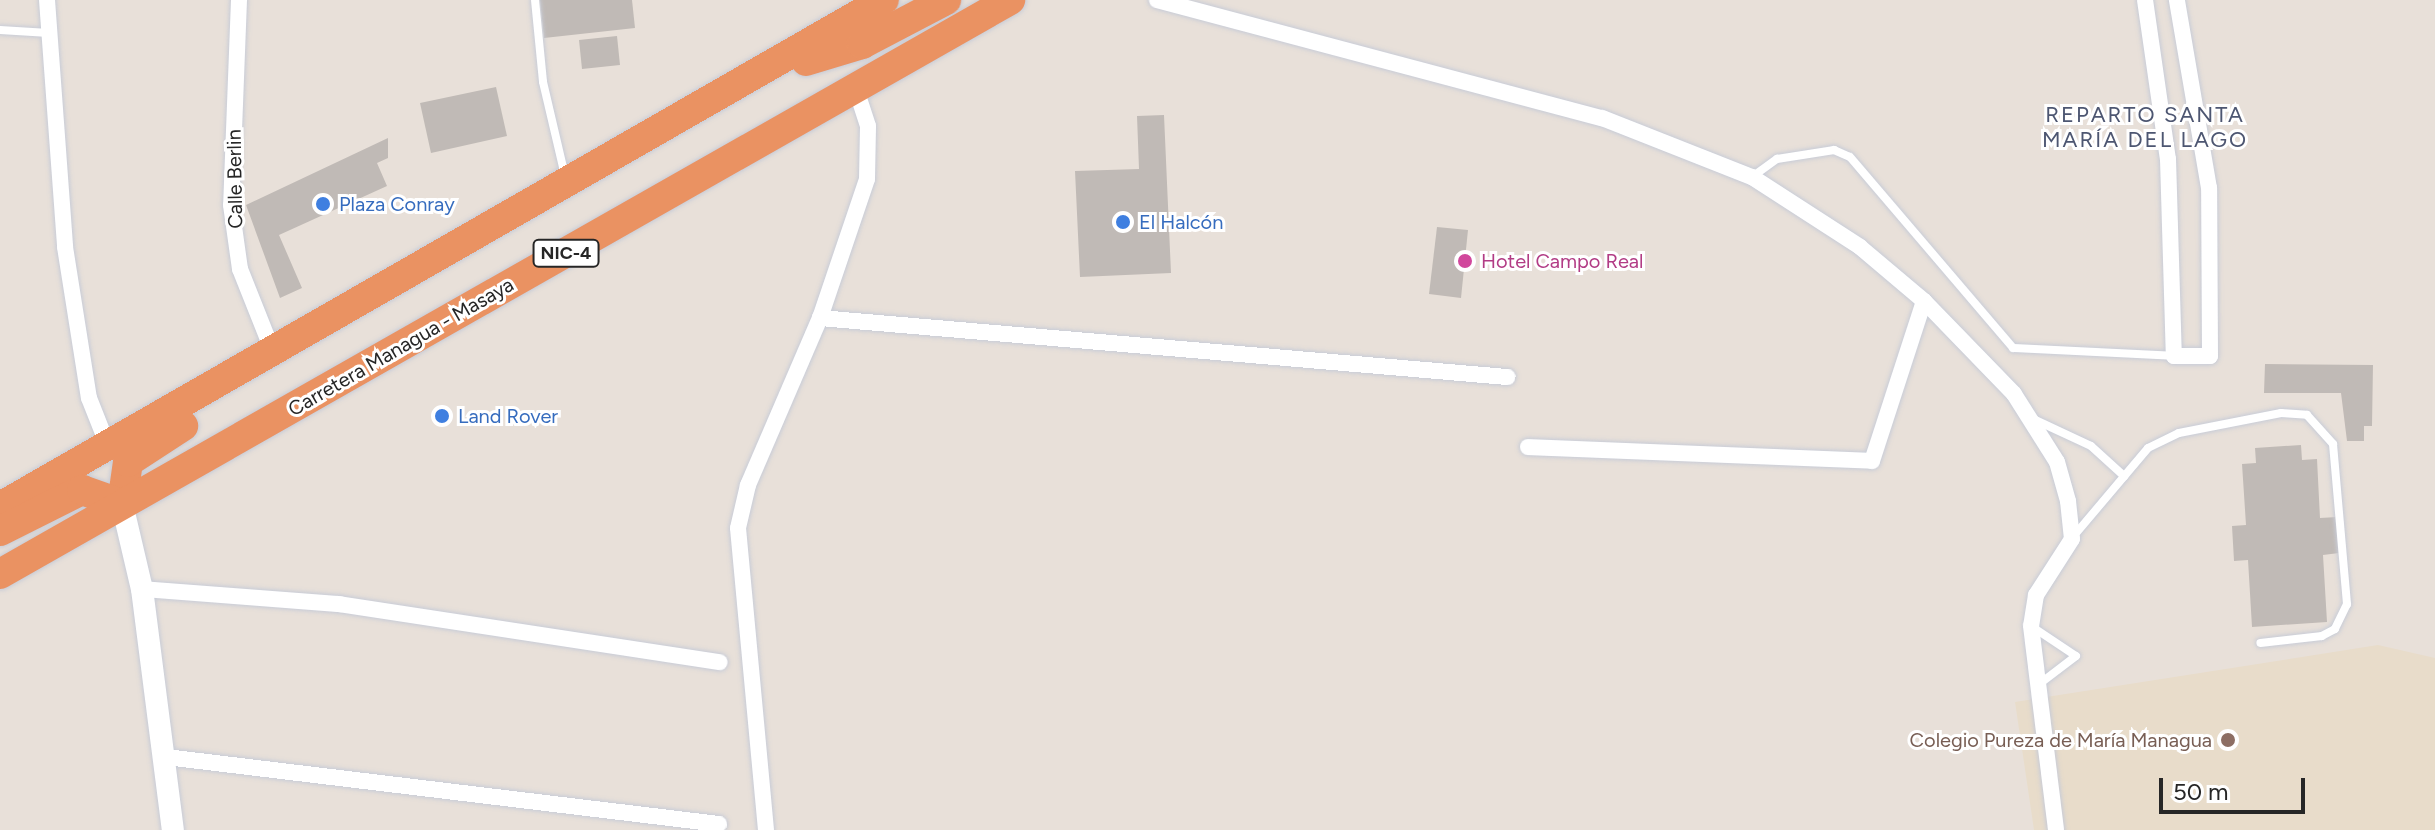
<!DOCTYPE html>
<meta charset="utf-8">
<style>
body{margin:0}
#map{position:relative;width:2435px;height:830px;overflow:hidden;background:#e8e0d9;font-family:Figtree,sans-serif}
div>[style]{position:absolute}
.education>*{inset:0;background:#e8dcca}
.building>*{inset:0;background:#c0bab6}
.roads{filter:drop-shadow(0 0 2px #c8ccd7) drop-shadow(0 0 2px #c8ccd7)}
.lane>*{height:8px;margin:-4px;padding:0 4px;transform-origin:4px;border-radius:4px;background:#fff}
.street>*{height:16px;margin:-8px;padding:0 8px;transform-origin:8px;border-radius:8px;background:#fff}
.secondary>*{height:22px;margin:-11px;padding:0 11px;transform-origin:11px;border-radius:11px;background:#fff}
.highway>*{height:30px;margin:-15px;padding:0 15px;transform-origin:15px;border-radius:15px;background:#ea9262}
.dots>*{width:22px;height:22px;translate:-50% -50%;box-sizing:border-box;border:4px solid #fff;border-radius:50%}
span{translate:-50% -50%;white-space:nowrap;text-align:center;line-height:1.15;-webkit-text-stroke:6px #fff;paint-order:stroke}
.shield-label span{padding:2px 6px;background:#fff;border:2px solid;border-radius:6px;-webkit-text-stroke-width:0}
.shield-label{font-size:18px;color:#262626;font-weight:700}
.street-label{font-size:20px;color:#262626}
.shop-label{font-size:20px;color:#366cbe}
.left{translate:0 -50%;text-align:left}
.hotel-label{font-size:20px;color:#b23c85}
.education-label{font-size:20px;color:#785e54}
.right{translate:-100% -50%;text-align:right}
.neighbourhood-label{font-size:22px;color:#4d5671;letter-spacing:2px}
.scale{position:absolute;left:2159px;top:778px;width:146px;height:36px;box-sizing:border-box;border:4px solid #262626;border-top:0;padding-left:10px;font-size:24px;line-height:28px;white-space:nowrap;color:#262626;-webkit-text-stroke:6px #fff;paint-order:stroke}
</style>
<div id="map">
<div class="education">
<i style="clip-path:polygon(2378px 645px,2435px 658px,2435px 830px,2034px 830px,2015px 702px)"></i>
</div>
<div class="building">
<i style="clip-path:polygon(540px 0,632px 0,635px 28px,544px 38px)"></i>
<i style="clip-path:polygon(617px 36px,620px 65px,582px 69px,579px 40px)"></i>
<i style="clip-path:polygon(496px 87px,507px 136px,431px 153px,420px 103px)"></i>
<i style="clip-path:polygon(1164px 115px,1171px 273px,1080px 277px,1075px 171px,1139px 169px,1137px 116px)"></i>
<i style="clip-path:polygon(388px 138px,388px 158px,377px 163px,387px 186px,279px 235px,302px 288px,280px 298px,246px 205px)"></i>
<i style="clip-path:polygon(1437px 227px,1468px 230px,1461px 298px,1429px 294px)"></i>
<i style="clip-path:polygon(2265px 364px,2373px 365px,2372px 426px,2364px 426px,2364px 441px,2347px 441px,2341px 393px,2264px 393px)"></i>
<i style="clip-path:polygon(2301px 445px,2302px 460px,2317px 459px,2320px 518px,2337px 517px,2339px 553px,2323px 555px,2327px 622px,2252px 627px,2248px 560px,2234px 561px,2232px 526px,2246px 525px,2242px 464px,2256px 463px,2255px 448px)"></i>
</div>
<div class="roads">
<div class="lane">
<i style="left:535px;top:0;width:82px;rotate:84.4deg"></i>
<i style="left:543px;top:82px;width:97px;rotate:76.8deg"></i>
<i style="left:0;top:30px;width:49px;rotate:3.5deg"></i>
<i style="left:1752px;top:177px;width:31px;rotate:-36deg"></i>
<i style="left:1777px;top:159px;width:58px;rotate:-9deg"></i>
<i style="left:1834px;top:150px;width:17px;rotate:24deg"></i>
<i style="left:1850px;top:157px;width:251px;rotate:49.5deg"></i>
<i style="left:2013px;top:348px;width:161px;rotate:2.8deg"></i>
<i style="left:2031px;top:418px;width:66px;rotate:25deg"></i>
<i style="left:2091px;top:446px;width:45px;rotate:42.3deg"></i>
<i style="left:2072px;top:538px;width:118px;rotate:-49.8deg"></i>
<i style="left:2148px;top:448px;width:34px;rotate:-26deg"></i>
<i style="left:2179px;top:433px;width:104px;rotate:-11.1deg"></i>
<i style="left:2281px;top:413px;width:26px;rotate:4deg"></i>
<i style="left:2307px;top:415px;width:39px;rotate:48deg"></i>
<i style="left:2333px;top:444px;width:161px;rotate:85deg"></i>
<i style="left:2347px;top:604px;width:28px;rotate:116deg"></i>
<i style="left:2335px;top:629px;width:15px;rotate:152deg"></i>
<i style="left:2322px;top:636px;width:62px;rotate:173.6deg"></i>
<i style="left:2031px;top:626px;width:54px;rotate:33.7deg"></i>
<i style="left:2076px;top:656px;width:48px;rotate:142.7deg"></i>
</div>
<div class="street">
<i style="left:47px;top:0;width:248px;rotate:85.8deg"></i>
<i style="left:65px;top:247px;width:153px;rotate:81deg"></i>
<i style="left:89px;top:398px;width:52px;rotate:68.4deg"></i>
<i style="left:239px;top:0;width:205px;rotate:92.2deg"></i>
<i style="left:231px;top:205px;width:65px;rotate:82deg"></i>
<i style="left:240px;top:269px;width:89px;rotate:68.3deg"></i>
<i style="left:1157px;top:0;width:460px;rotate:14.9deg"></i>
<i style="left:1602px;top:118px;width:161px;rotate:21.5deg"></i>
<i style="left:1752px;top:177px;width:129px;rotate:32.9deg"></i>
<i style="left:1860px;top:247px;width:84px;rotate:40.2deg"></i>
<i style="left:1924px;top:301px;width:129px;rotate:45.9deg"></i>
<i style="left:2014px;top:394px;width:80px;rotate:57.7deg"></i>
<i style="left:2057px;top:462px;width:41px;rotate:74.2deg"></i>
<i style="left:2068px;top:501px;width:38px;rotate:84deg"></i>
<i style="left:2072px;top:539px;width:67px;rotate:122.7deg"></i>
<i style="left:2036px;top:595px;width:31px;rotate:99deg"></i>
<i style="left:2031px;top:626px;width:206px;rotate:83deg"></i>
<i style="left:2145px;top:0;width:161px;rotate:81.8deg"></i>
<i style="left:2168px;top:159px;width:197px;rotate:88.3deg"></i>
<i style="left:2174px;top:356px;width:36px"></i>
<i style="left:2210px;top:356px;width:168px;rotate:-90.3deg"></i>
<i style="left:2209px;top:188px;width:191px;rotate:-99.7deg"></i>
<i style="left:820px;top:318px;width:690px;rotate:4.91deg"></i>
<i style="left:1528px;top:447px;width:344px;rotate:2.3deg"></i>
<i style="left:1872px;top:461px;width:168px;rotate:-72deg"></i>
<i style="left:142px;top:589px;width:198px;rotate:4.4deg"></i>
<i style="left:339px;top:604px;width:385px;rotate:8.7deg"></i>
<i style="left:166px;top:757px;width:557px;rotate:6.91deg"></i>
<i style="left:766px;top:830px;width:303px;rotate:-95.3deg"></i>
<i style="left:738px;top:528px;width:44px;rotate:-76.9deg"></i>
<i style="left:748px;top:485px;width:182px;rotate:-66.7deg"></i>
<i style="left:820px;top:318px;width:147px;rotate:-71.3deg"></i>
<i style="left:867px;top:179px;width:53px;rotate:-88.9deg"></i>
<i style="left:868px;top:126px;width:40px;rotate:-108deg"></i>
</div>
<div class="secondary">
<i style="left:122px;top:504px;width:87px;rotate:76.8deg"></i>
<i style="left:142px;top:589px;width:243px;rotate:82.7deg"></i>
</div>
<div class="highway">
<i style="left:806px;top:61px;width:59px;rotate:-16.9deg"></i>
<i style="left:862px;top:44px;width:95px;rotate:-27.6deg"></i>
<i style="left:122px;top:504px;width:42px;rotate:-81.9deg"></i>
<i style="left:128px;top:462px;width:66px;rotate:-33.2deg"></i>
<i style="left:0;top:507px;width:1019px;rotate:-29.84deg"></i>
<i style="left:0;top:531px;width:92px;rotate:-26.6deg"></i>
<i style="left:82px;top:490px;width:42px;rotate:19.3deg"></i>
<i style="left:0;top:574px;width:1162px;rotate:-29.61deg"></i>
</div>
</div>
<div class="dots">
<i style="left:323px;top:204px;background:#3f7fe0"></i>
<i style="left:1123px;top:222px;background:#3f7fe0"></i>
<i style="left:1465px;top:261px;background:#d1479c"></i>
<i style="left:442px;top:416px;background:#3f7fe0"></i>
<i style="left:2228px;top:740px;background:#8d6e63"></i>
</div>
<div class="shield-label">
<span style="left:566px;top:253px">NIC-4</span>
</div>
<div class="street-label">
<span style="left:235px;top:179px;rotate:-91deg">Calle Berlin</span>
<span style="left:401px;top:347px;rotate:-30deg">Carretera Managua - Masaya</span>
</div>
<div class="shop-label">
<span class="left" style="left:339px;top:204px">Plaza Conray</span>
<span class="left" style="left:1139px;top:222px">El Halcón</span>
<span class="left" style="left:458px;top:416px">Land Rover</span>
</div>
<div class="hotel-label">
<span class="left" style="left:1481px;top:261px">Hotel Campo Real</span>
</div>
<div class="education-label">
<span class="right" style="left:2212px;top:740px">Colegio Pureza de María Managua</span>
</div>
<div class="neighbourhood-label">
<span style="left:2145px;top:127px">REPARTO SANTA<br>MARÍA DEL LAGO</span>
</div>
<div class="scale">50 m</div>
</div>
